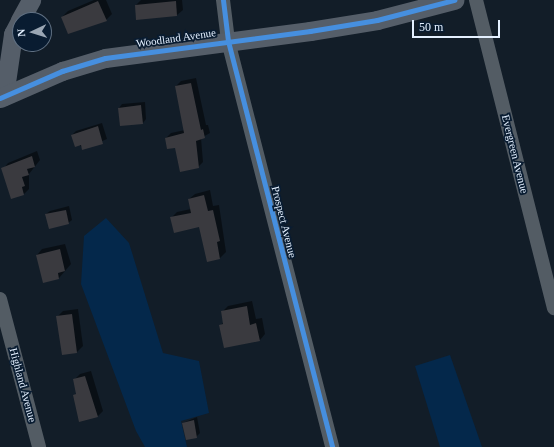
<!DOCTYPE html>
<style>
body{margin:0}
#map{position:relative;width:554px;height:447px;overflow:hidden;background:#121d28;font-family:"Times New Roman",serif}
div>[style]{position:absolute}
.green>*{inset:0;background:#04284b}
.shadow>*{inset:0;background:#0007}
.building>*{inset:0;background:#3a3a3f}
.street>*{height:14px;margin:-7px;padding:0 7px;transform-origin:7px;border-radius:7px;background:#535c64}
.secondary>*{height:19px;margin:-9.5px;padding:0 9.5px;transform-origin:9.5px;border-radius:9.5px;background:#555e69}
.cycleway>*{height:5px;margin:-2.5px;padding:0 2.5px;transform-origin:2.5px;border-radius:2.5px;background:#468fdf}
span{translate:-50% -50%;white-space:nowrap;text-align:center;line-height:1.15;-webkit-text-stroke:3.5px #091c31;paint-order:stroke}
.street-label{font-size:11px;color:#e4f0ff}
.north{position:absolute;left:12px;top:12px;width:40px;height:40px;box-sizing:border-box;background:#091c31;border:1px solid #617183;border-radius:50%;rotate:266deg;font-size:11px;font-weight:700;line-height:16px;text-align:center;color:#e4f0ff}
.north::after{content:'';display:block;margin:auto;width:14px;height:18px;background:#9aa6b4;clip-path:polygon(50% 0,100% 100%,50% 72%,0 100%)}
.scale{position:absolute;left:412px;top:20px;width:88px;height:18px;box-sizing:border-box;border:2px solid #e4f0ff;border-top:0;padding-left:5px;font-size:12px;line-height:14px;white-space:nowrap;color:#e4f0ff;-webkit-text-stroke:3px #091c31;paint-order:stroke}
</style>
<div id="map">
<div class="green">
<i style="clip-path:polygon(106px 218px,129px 243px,163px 353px,199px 361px,209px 413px,181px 421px,187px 447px,145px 447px,136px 431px,81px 284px,84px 236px)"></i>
<i style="clip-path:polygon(450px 355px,482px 447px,440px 447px,415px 366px)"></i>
</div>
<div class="shadow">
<i style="clip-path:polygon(94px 0,106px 0,112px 14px,106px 20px,62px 17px,68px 11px)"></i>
<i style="clip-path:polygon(141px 0,182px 0,183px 10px,177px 15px,136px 5px)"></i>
<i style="clip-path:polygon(196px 78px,206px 125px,208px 125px,210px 133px,201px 138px,203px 162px,198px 167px,166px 138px,171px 133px,185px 130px,176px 86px,181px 81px)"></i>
<i style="clip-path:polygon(145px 102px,146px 119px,143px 123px,119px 108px,122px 104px)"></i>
<i style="clip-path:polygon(102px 123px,107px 139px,83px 149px,72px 135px,76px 131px)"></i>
<i style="clip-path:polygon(37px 151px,40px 160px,29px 174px,29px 189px,24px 194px,3px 169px,8px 163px)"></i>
<i style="clip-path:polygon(210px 190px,213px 206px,219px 205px,226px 252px,220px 258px,208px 260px,200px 226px,172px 217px,177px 212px,191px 209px,189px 199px,195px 194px)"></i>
<i style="clip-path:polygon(69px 206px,72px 220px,68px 223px,46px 214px,50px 211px)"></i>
<i style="clip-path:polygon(65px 244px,71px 264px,59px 278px,44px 282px,37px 255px,42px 249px)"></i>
<i style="clip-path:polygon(252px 301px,256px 319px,262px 318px,265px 334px,260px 340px,220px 326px,224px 322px,222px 312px,228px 306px)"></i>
<i style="clip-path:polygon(78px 309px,83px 346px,77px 352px,58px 316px,63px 311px)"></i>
<i style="clip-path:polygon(91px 371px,103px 411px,98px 416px,74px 396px,77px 392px,74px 380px,80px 374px)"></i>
<i style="clip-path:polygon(197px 417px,200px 433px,196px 437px,183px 423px)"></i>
</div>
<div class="building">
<i style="clip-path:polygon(98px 1px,107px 21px,68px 34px,61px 17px)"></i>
<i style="clip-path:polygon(176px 1px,177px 16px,136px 20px,135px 5px)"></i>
<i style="clip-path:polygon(191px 83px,201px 130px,203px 129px,205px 138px,196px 141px,199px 168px,180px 172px,175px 148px,167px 149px,165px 138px,184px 133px,175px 86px)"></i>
<i style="clip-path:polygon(141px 105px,143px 124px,120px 126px,118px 108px)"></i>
<i style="clip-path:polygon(98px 126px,103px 144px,82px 150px,81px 145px,75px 147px,71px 135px)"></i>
<i style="clip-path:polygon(32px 156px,35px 167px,27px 169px,29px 175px,22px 177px,25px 186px,22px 187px,24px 195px,11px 199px,1px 168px)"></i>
<i style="clip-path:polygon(204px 195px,208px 211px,213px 210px,220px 241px,217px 242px,220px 259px,207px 262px,199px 227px,174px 233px,170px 217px,191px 213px,188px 199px)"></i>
<i style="clip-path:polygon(66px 210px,69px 224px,49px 229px,45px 214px)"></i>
<i style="clip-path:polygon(60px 249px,65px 271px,58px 273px,59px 279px,43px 283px,36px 255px)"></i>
<i style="clip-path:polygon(247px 306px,250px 325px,256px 323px,260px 341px,224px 348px,219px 325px,223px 324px,221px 311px)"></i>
<i style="clip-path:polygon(72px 314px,77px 353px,62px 355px,56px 316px)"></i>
<i style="clip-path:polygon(85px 376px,98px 417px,79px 422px,73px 395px,76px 394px,73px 379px)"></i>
<i style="clip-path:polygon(194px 420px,197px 438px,186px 440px,182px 423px)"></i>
</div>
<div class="street">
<i style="left:223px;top:0;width:41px;rotate:83deg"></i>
<i style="left:228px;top:41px;width:419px;rotate:75.6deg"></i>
<i style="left:476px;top:0;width:318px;rotate:75.8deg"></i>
<i style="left:0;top:299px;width:153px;rotate:75.2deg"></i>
</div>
<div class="secondary">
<i style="left:20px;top:20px;width:23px;rotate:-61deg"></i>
<i style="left:4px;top:96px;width:63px;rotate:-81.7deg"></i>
<i style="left:13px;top:34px;width:15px;rotate:-62deg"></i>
<i style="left:0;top:98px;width:68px;rotate:-23.5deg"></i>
<i style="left:62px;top:71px;width:45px;rotate:-16.8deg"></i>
<i style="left:105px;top:58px;width:207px;rotate:-7.5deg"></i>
<i style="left:310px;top:31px;width:68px;rotate:-9.3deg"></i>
<i style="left:377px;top:20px;width:80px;rotate:-14.6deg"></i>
</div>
<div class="cycleway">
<i style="left:223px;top:0;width:41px;rotate:83deg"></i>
<i style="left:228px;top:41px;width:419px;rotate:75.6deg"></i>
<i style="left:0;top:98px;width:68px;rotate:-23.5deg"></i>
<i style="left:62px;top:71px;width:45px;rotate:-16.8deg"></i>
<i style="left:105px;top:58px;width:207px;rotate:-7.5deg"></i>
<i style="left:310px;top:31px;width:68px;rotate:-9.3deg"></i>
<i style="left:377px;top:20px;width:80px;rotate:-14.6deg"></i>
</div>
<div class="street-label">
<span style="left:176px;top:38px;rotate:-8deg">Woodland Avenue</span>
<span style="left:515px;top:154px;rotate:76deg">Evergreen Avenue</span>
<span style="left:284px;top:222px;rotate:76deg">Prospect Avenue</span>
<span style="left:23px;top:385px;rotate:75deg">Highland Avenue</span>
</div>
<div class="north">N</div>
<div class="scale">50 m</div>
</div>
